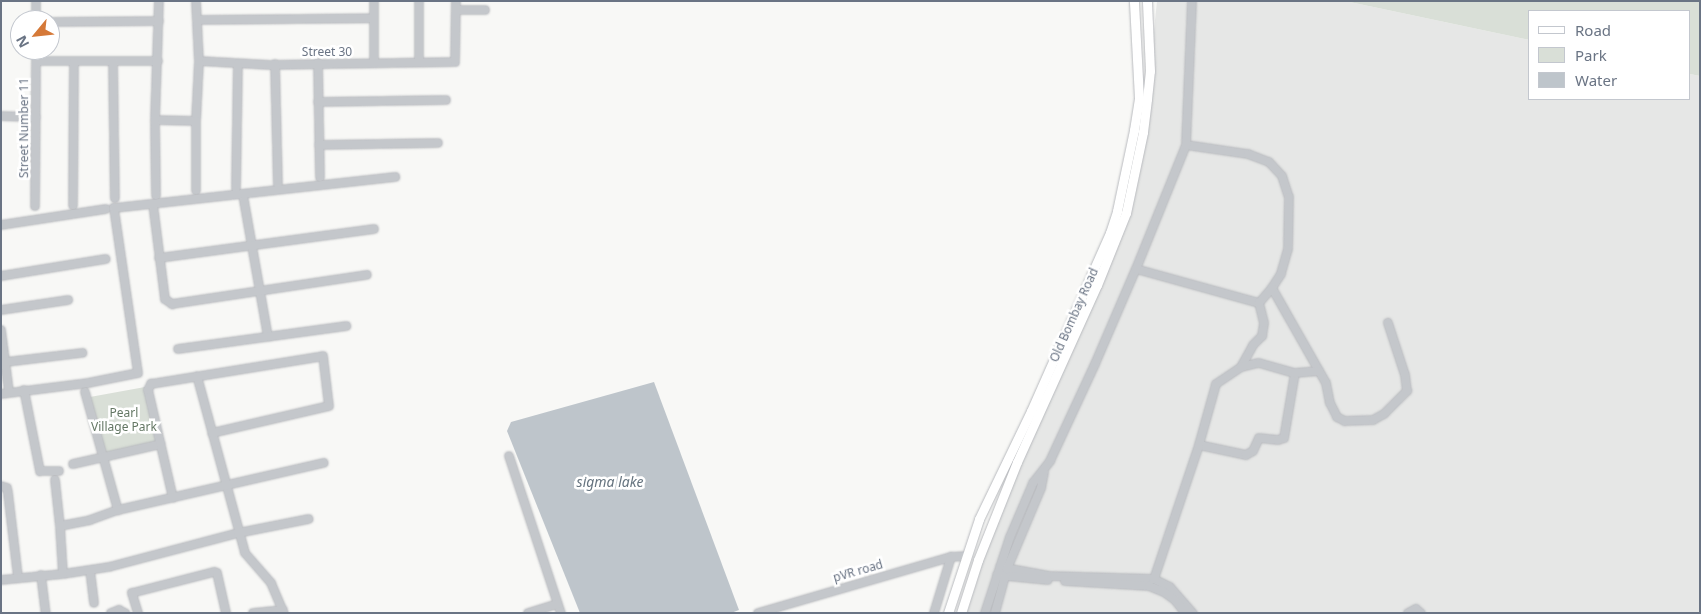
<!DOCTYPE html>
<style>
body{margin:0}
#map{position:relative;width:1701px;height:614px;overflow:hidden;background:#f8f8f6;font-family:"Noto Sans",sans-serif}
div>[style]{position:absolute}
.built>*{inset:0;background:#e6e7e6}
.green>*{inset:0;background:#d9dfd7}
.water>*{inset:0;background:#bec5cb}
.roads{filter:drop-shadow(0 0 1px #b8babe) drop-shadow(0 0 1px #b8babe)}
.minor>*{height:8px;margin:-4px;padding:0 4px;transform-origin:4px;border-radius:4px;background:#c4c7cb}
.major>*{height:9px;margin:-4.5px;padding:0 4.5px;transform-origin:4.5px;border-radius:4.5px;background:#fff}
span{translate:-50% -50%;white-space:nowrap;text-align:center;line-height:1.15;-webkit-text-stroke:5px #fff;paint-order:stroke}
.street-label{font-size:12px;color:#6a7484}
.park-label{font-size:12px;color:#647764}
.water-label{font-size:14px;color:#66747f;font-style:italic}
.frame{position:absolute;inset:0;border:2px solid #6a7484;pointer-events:none}
.legend{position:absolute;left:1528px;top:10px;width:162px;height:90px;box-sizing:border-box;background:#fff;border:1px solid #c3c7ce;margin:0;padding:6px 9px;list-style:none;font-size:15px;color:#6a7484}
.legend li{display:flex;align-items:center;gap:10px;height:25px}
.legend b{width:25px;border:1px solid #c3c7ce}
.north{position:absolute;left:10px;top:10px;width:50px;height:50px;box-sizing:border-box;background:#fff;border:1px solid #c3c7ce;border-radius:50%;rotate:242deg;font-size:14px;font-weight:700;line-height:20px;text-align:center;color:#6a7484}
.north::after{content:'';display:block;margin:auto;width:18px;height:22px;background:#d57938;clip-path:polygon(50% 0,100% 100%,50% 72%,0 100%)}
</style>
<div id="map">
<div class="built">
<i style="clip-path:polygon(1157px 1px,1345px 1px,1530px 40px,1530px 99px,1690px 99px,1690px 74px,1700px 76px,1700px 613px,967px 613px,990px 539px,1118px 237px,1132px 189px,1150px 71px)"></i>
</div>
<div class="green">
<i style="clip-path:polygon(1345px 1px,1700px 1px,1700px 76px,1690px 74px,1690px 11px,1530px 11px,1530px 40px)"></i>
<i style="clip-path:polygon(145px 387px,157px 442px,104px 453px,90px 397px)"></i>
</div>
<div class="water">
<i style="clip-path:polygon(654px 382px,739px 610px,731px 613px,580px 613px,507px 431px,511px 422px)"></i>
</div>
<div class="roads">
<div class="minor">
<i style="left:419px;top:1px;width:61px;rotate:90deg"></i>
<i style="left:456px;top:10px;width:29px"></i>
<i style="left:36px;top:20px;width:19px;rotate:-90deg"></i>
<i style="left:197px;top:20px;width:177px;rotate:-0.6deg"></i>
<i style="left:50px;top:22px;width:109px;rotate:-0.5deg"></i>
<i style="left:36px;top:61px;width:122px"></i>
<i style="left:199px;top:61px;width:71px;rotate:3.2deg"></i>
<i style="left:270px;top:65px;width:185px;rotate:-0.9deg"></i>
<i style="left:455px;top:62px;width:61px;rotate:-89.1deg"></i>
<i style="left:113px;top:62px;width:136px;rotate:89.2deg"></i>
<i style="left:318px;top:63px;width:114px;rotate:89deg"></i>
<i style="left:374px;top:63px;width:62px;rotate:-90deg"></i>
<i style="left:275px;top:64px;width:120px;rotate:88.6deg"></i>
<i style="left:318px;top:102px;width:128px;rotate:-0.9deg"></i>
<i style="left:1px;top:116px;width:35px;rotate:2deg"></i>
<i style="left:155px;top:120px;width:41px;rotate:1.4deg"></i>
<i style="left:196px;top:121px;width:60px;rotate:-87.1deg"></i>
<i style="left:199px;top:61px;width:60px;rotate:-92.9deg"></i>
<i style="left:319px;top:145px;width:119px;rotate:-1deg"></i>
<i style="left:1186px;top:145px;width:63px;rotate:8.3deg"></i>
<i style="left:1248px;top:154px;width:22px;rotate:21deg"></i>
<i style="left:1269px;top:162px;width:19px;rotate:47deg"></i>
<i style="left:1282px;top:176px;width:22px;rotate:72deg"></i>
<i style="left:1289px;top:197px;width:52px;rotate:91.1deg"></i>
<i style="left:1288px;top:249px;width:26px;rotate:106deg"></i>
<i style="left:1281px;top:274px;width:17px;rotate:123deg"></i>
<i style="left:1272px;top:288px;width:109px;rotate:60.4deg"></i>
<i style="left:1326px;top:383px;width:20px;rotate:79deg"></i>
<i style="left:1330px;top:403px;width:16px;rotate:63deg"></i>
<i style="left:1337px;top:417px;width:9px;rotate:27deg"></i>
<i style="left:1345px;top:421px;width:28px;rotate:-2deg"></i>
<i style="left:1373px;top:420px;width:13px;rotate:-29deg"></i>
<i style="left:1384px;top:414px;width:33px;rotate:-45deg"></i>
<i style="left:1407px;top:391px;width:16px;rotate:-97deg"></i>
<i style="left:1405px;top:375px;width:55px;rotate:-108.1deg"></i>
<i style="left:236px;top:188px;width:124px;rotate:-89.1deg"></i>
<i style="left:196px;top:190px;width:69px;rotate:-90deg"></i>
<i style="left:156px;top:195px;width:75px;rotate:-90.8deg"></i>
<i style="left:155px;top:120px;width:119px;rotate:-88.1deg"></i>
<i style="left:243px;top:195px;width:144px;rotate:80deg"></i>
<i style="left:153px;top:204px;width:96px;rotate:82.8deg"></i>
<i style="left:165px;top:299px;width:9px;rotate:36deg"></i>
<i style="left:172px;top:304px;width:197px;rotate:-8.5deg"></i>
<i style="left:73px;top:205px;width:143px;rotate:-89.6deg"></i>
<i style="left:35px;top:206px;width:156px;rotate:-89.6deg"></i>
<i style="left:1px;top:225px;width:106px;rotate:-8.7deg"></i>
<i style="left:159px;top:258px;width:217px;rotate:-7.7deg"></i>
<i style="left:1136px;top:269px;width:128px;rotate:15.5deg"></i>
<i style="left:1px;top:276px;width:106px;rotate:-9.2deg"></i>
<i style="left:1px;top:310px;width:68px;rotate:-8.5deg"></i>
<i style="left:1px;top:330px;width:63px;rotate:82.6deg"></i>
<i style="left:178px;top:349px;width:170px;rotate:-7.8deg"></i>
<i style="left:6px;top:362px;width:77px;rotate:-6.8deg"></i>
<i style="left:1241px;top:367px;width:25px;rotate:-61deg"></i>
<i style="left:1253px;top:345px;width:13px;rotate:-45deg"></i>
<i style="left:1262px;top:336px;width:13px;rotate:-81deg"></i>
<i style="left:1264px;top:323px;width:21px;rotate:-104deg"></i>
<i style="left:1259px;top:303px;width:20px;rotate:-49deg"></i>
<i style="left:197px;top:376px;width:183px;rotate:74.8deg"></i>
<i style="left:245px;top:553px;width:40px;rotate:49deg"></i>
<i style="left:271px;top:583px;width:33px;rotate:67deg"></i>
<i style="left:24px;top:390px;width:83px;rotate:78.8deg"></i>
<i style="left:40px;top:471px;width:19px"></i>
<i style="left:85px;top:392px;width:123px;rotate:74.4deg"></i>
<i style="left:1px;top:394px;width:88px;rotate:-7.2deg"></i>
<i style="left:88px;top:383px;width:51px;rotate:-11.3deg"></i>
<i style="left:138px;top:373px;width:167px;rotate:-98.3deg"></i>
<i style="left:114px;top:208px;width:283px;rotate:-6.3deg"></i>
<i style="left:1199px;top:445px;width:48px;rotate:12deg"></i>
<i style="left:1246px;top:455px;width:8px;rotate:-30deg"></i>
<i style="left:1253px;top:451px;width:14px;rotate:-65deg"></i>
<i style="left:1259px;top:438px;width:19px;rotate:6deg"></i>
<i style="left:1278px;top:440px;width:6px;rotate:-18deg"></i>
<i style="left:1284px;top:438px;width:66px;rotate:-80.4deg"></i>
<i style="left:509px;top:456px;width:165px;rotate:71.7deg"></i>
<i style="left:73px;top:464px;width:90px;rotate:-12.8deg"></i>
<i style="left:55px;top:480px;width:46px;rotate:83.8deg"></i>
<i style="left:1px;top:486px;width:6px;rotate:18deg"></i>
<i style="left:7px;top:488px;width:5px;rotate:79deg"></i>
<i style="left:8px;top:493px;width:85px;rotate:83.2deg"></i>
<i style="left:173px;top:498px;width:111px;rotate:-103deg"></i>
<i style="left:148px;top:390px;width:7px;rotate:-63deg"></i>
<i style="left:151px;top:384px;width:174px;rotate:-9.2deg"></i>
<i style="left:323px;top:356px;width:50px;rotate:83.2deg"></i>
<i style="left:329px;top:406px;width:120px;rotate:167deg"></i>
<i style="left:1000px;top:567px;width:50px;rotate:10.4deg"></i>
<i style="left:1049px;top:576px;width:105px;rotate:1.6deg"></i>
<i style="left:1154px;top:579px;width:18px;rotate:27deg"></i>
<i style="left:1170px;top:587px;width:35px;rotate:49deg"></i>
<i style="left:90px;top:570px;width:33px;rotate:83deg"></i>
<i style="left:63px;top:574px;width:47px;rotate:-8.7deg"></i>
<i style="left:109px;top:567px;width:133px;rotate:-14.8deg"></i>
<i style="left:238px;top:533px;width:72px;rotate:-11.2deg"></i>
<i style="left:41px;top:575px;width:38px;rotate:83deg"></i>
<i style="left:997px;top:575px;width:51px;rotate:5.6deg"></i>
<i style="left:1154px;top:579px;width:141px;rotate:-71.4deg"></i>
<i style="left:1199px;top:445px;width:63px;rotate:-74.4deg"></i>
<i style="left:1216px;top:384px;width:30px;rotate:-34deg"></i>
<i style="left:1241px;top:367px;width:18px;rotate:-13deg"></i>
<i style="left:1259px;top:363px;width:37px;rotate:16deg"></i>
<i style="left:1295px;top:373px;width:24px;rotate:-5deg"></i>
<i style="left:1px;top:580px;width:62px;rotate:-5.5deg"></i>
<i style="left:63px;top:574px;width:48px;rotate:-93.6deg"></i>
<i style="left:60px;top:526px;width:31px;rotate:-11deg"></i>
<i style="left:90px;top:520px;width:30px;rotate:-20deg"></i>
<i style="left:118px;top:510px;width:211px;rotate:-12.9deg"></i>
<i style="left:1065px;top:581px;width:84px;rotate:3.4deg"></i>
<i style="left:1149px;top:586px;width:16px;rotate:22deg"></i>
<i style="left:1164px;top:592px;width:14px;rotate:36deg"></i>
<i style="left:1175px;top:600px;width:16px;rotate:52deg"></i>
<i style="left:111px;top:613px;width:9px;rotate:-21deg"></i>
<i style="left:119px;top:610px;width:7px;rotate:27deg"></i>
<i style="left:138px;top:613px;width:21px;rotate:-107deg"></i>
<i style="left:132px;top:593px;width:85px;rotate:-14.4deg"></i>
<i style="left:214px;top:572px;width:3px;rotate:18deg"></i>
<i style="left:217px;top:573px;width:41px;rotate:77.3deg"></i>
<i style="left:253px;top:613px;width:30px;rotate:-6deg"></i>
<i style="left:528px;top:613px;width:31px;rotate:-17deg"></i>
<i style="left:758px;top:613px;width:201px;rotate:-16.2deg"></i>
<i style="left:951px;top:557px;width:14px;rotate:-4deg"></i>
<i style="left:934px;top:613px;width:59px;rotate:-73.1deg"></i>
<i style="left:985px;top:613px;width:80px;rotate:-71.8deg"></i>
<i style="left:1010px;top:537px;width:59px;rotate:-66.9deg"></i>
<i style="left:1033px;top:483px;width:28px;rotate:-52deg"></i>
<i style="left:1050px;top:461px;width:107px;rotate:-65.1deg"></i>
<i style="left:1095px;top:364px;width:103px;rotate:-66.7deg"></i>
<i style="left:1136px;top:269px;width:134px;rotate:-68deg"></i>
<i style="left:1186px;top:145px;width:144px;rotate:-87.6deg"></i>
<i style="left:995px;top:613px;width:46px;rotate:-74.7deg"></i>
<i style="left:1007px;top:569px;width:88px;rotate:-67.2deg"></i>
<i style="left:1041px;top:488px;width:16px;rotate:-79deg"></i>
<i style="left:1408px;top:613px;width:9px;rotate:-27deg"></i>
<i style="left:1416px;top:609px;width:6px;rotate:39deg"></i>
</div>
<div class="major">
<i style="left:948px;top:613px;width:99px;rotate:-71.7deg"></i>
<i style="left:979px;top:519px;width:120px;rotate:-64.3deg"></i>
<i style="left:1031px;top:411px;width:195px;rotate:-66.1deg"></i>
<i style="left:1110px;top:233px;width:23px;rotate:-72deg"></i>
<i style="left:1117px;top:211px;width:83px;rotate:-78.1deg"></i>
<i style="left:1134px;top:130px;width:32px;rotate:-81deg"></i>
<i style="left:1139px;top:98px;width:97px;rotate:-93deg"></i>
<i style="left:961px;top:613px;width:56px;rotate:-72.2deg"></i>
<i style="left:978px;top:560px;width:105px;rotate:-68.3deg"></i>
<i style="left:1017px;top:462px;width:194px;rotate:-65.7deg"></i>
<i style="left:1097px;top:285px;width:78px;rotate:-68.1deg"></i>
<i style="left:1126px;top:213px;width:83px;rotate:-78.1deg"></i>
<i style="left:1143px;top:132px;width:33px;rotate:-83deg"></i>
<i style="left:1147px;top:99px;width:28px;rotate:-84deg"></i>
<i style="left:1150px;top:71px;width:70px;rotate:-92.5deg"></i>
</div>
</div>
<div class="street-label">
<span style="left:327px;top:52px">Street 30</span>
<span style="left:24px;top:128px;rotate:-90deg">Street Number 11</span>
<span style="left:1074px;top:315px;rotate:-66deg">Old Bombay Road</span>
<span style="left:858px;top:571px;rotate:-16deg">pVR road</span>
</div>
<div class="park-label">
<span style="left:124px;top:420px">Pearl<br>Village Park</span>
</div>
<div class="water-label">
<span style="left:610px;top:482px">sigma lake</span>
</div>
<div class="frame"></div>
<ul class="legend">
<li><b style="height:6px;background:#fff"></b>Road</li>
<li><b style="height:14px;background:#d9dfd7"></b>Park</li>
<li><b style="height:14px;background:#bec5cb"></b>Water</li>
</ul>
<div class="north">N</div>
</div>
